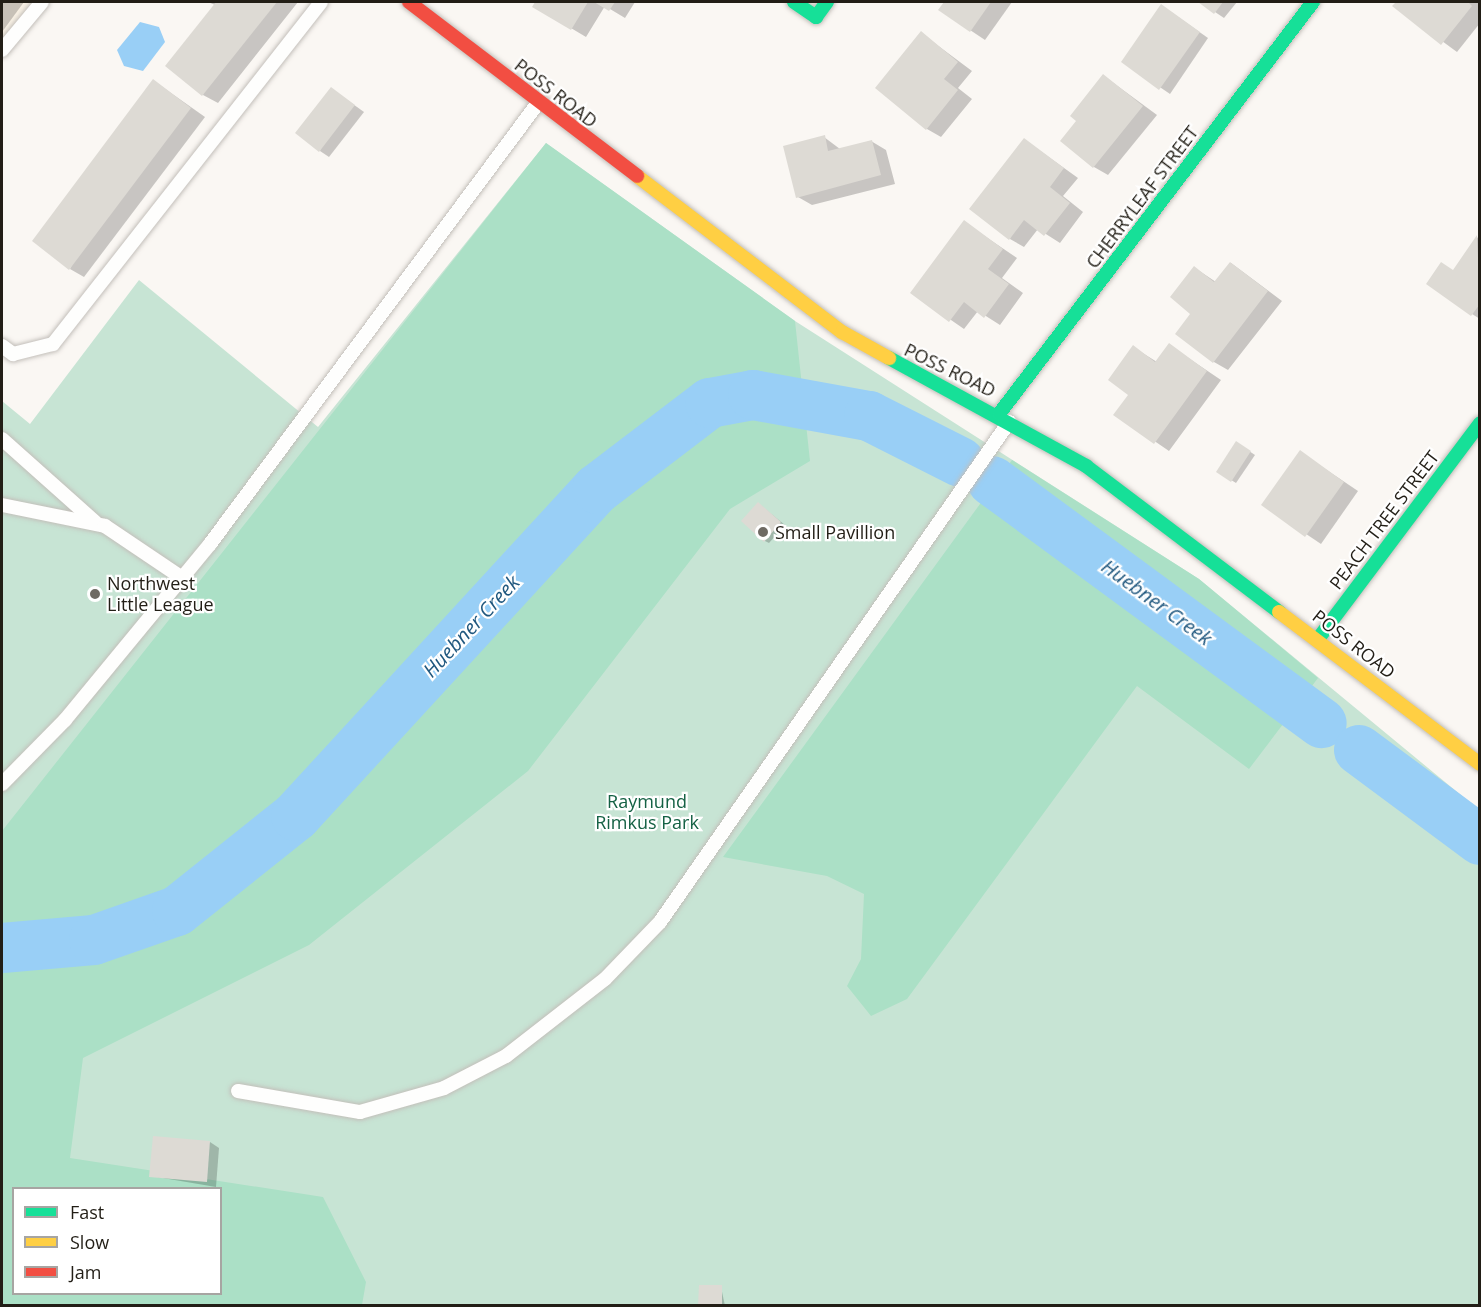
<!DOCTYPE html>
<style>
body{margin:0}
#map{position:relative;width:1481px;height:1307px;overflow:hidden;background:#faf7f3;font-family:"Open Sans",sans-serif}
div>[style]{position:absolute}
.commercial>*{inset:0;background:#f9f2e5}
.green>*{inset:0;background:#c7e4d4}
.forest>*{inset:0;background:#abe0c6}
.water>*{inset:0;background:#99cff6}
.shadow>*{inset:0;background:#0003}
.river>*{height:50px;margin:-25px;padding:0 25px;transform-origin:25px;border-radius:25px;background:#99cff6}
.building>*{inset:0;background:#dddad4}
.roads{filter:drop-shadow(0 0 2px #c3bfba) drop-shadow(0 0 2px #c3bfba)}
.lane>*{height:14px;margin:-7px;padding:0 7px;transform-origin:7px;border-radius:7px;background:#fefefd}
.fast>*{height:14px;margin:-7px;padding:0 7px;transform-origin:7px;border-radius:7px;background:#16e098}
.slow>*{height:14px;margin:-7px;padding:0 7px;transform-origin:7px;border-radius:7px;background:#ffcf43}
.jam>*{height:14px;margin:-7px;padding:0 7px;transform-origin:7px;border-radius:7px;background:#f24e42}
.dots>*{width:16px;height:16px;translate:-50% -50%;box-sizing:border-box;border:3px solid #fff;border-radius:50%}
span{translate:-50% -50%;white-space:nowrap;text-align:center;line-height:1.15;-webkit-text-stroke:4.5px #fff;paint-order:stroke}
.street-label{font-size:18px;color:#221e16}
.poi-label{font-size:18px;color:#221e16}
.left{translate:0 -50%;text-align:left}
.park-label{font-size:18px;color:#146144}
.water-label{font-size:20px;color:#20587f;font-style:italic}
.frame{position:absolute;inset:0;border:3px solid #221e16;pointer-events:none}
.legend{position:absolute;left:12px;top:1187px;width:210px;height:108px;box-sizing:border-box;background:#fff;border:2px solid #a7a5a2;margin:0;padding:8px 10px;list-style:none;font-size:18px;color:#221e16}
.legend li{display:flex;align-items:center;gap:12px;height:30px}
.legend b{width:30px;border:2px solid #a7a5a2}
</style>
<div id="map">
<div class="commercial">
<i style="clip-path:polygon(2px 2px,33px 2px,2px 41px)"></i>
</div>
<div class="green">
<i style="clip-path:polygon(evenodd,546px 143px,795px 321px,1199px 579px,1479px 810px,1479px 1305px,2px 1305px,2px 401px,30px 424px,139px 280px,318px 427px,546px 143px,14px 1188px,220px 1188px,220px 1294px,14px 1294px,14px 1188px)"></i>
</div>
<div class="forest">
<i style="clip-path:polygon(evenodd,546px 143px,795px 321px,810px 461px,730px 509px,528px 771px,309px 945px,83px 1058px,70px 1158px,323px 1197px,366px 1282px,362px 1305px,2px 1305px,2px 831px,546px 143px,14px 1188px,220px 1188px,220px 1294px,14px 1294px,14px 1188px)"></i>
<i style="clip-path:polygon(1012px 460px,1199px 579px,1318px 678px,1249px 769px,1137px 686px,907px 999px,871px 1016px,847px 986px,861px 959px,864px 894px,827px 876px,723px 857px)"></i>
</div>
<div class="water">
<i style="clip-path:polygon(140px 22px,159px 27px,165px 42px,143px 71px,124px 66px,117px 50px)"></i>
</div>
<div class="shadow">
<i style="clip-path:polygon(2px 2px,24px 2px,2px 32px)"></i>
<i style="clip-path:polygon(208px 2px,298px 2px,218px 103px,203px 95px,215px 5px)"></i>
<i style="clip-path:polygon(537px 2px,635px 2px,625px 18px,605px 6px,586px 37px,534px 6px)"></i>
<i style="clip-path:polygon(946px 2px,1012px 2px,985px 40px,940px 10px)"></i>
<i style="clip-path:polygon(1200px 2px,1237px 2px,1224px 18px)"></i>
<i style="clip-path:polygon(1398px 2px,1480px 2px,1480px 23px,1457px 52px,1394px 6px)"></i>
<i style="clip-path:polygon(1171px 12px,1208px 38px,1170px 94px,1123px 62px)"></i>
<i style="clip-path:polygon(921px 33px,972px 71px,958px 88px,972px 99px,941px 137px,927px 129px)"></i>
<i style="clip-path:polygon(1104px 76px,1157px 115px,1108px 175px,1094px 167px,1079px 121px)"></i>
<i style="clip-path:polygon(154px 81px,205px 117px,84px 277px,70px 269px)"></i>
<i style="clip-path:polygon(332px 89px,364px 112px,329px 157px,320px 151px)"></i>
<i style="clip-path:polygon(824px 137px,840px 149px,871px 141px,886px 150px,895px 184px,812px 205px,798px 197px)"></i>
<i style="clip-path:polygon(1025px 140px,1078px 178px,1063px 196px,1083px 212px,1060px 243px,1038px 229px,1024px 247px,1010px 239px)"></i>
<i style="clip-path:polygon(964px 222px,1017px 258px,1002px 278px,1023px 293px,1000px 325px,978px 311px,964px 329px,912px 293px)"></i>
<i style="clip-path:polygon(1478px 237px,1480px 238px,1480px 319px,1472px 314px,1454px 271px)"></i>
<i style="clip-path:polygon(1231px 263px,1282px 301px,1228px 370px,1214px 362px,1192px 314px,1195px 268px,1216px 282px)"></i>
<i style="clip-path:polygon(1169px 345px,1221px 380px,1169px 451px,1115px 414px,1130px 395px,1133px 347px,1157px 362px)"></i>
<i style="clip-path:polygon(1237px 443px,1255px 455px,1236px 483px,1218px 472px)"></i>
<i style="clip-path:polygon(1300px 452px,1358px 491px,1321px 544px,1263px 505px)"></i>
<i style="clip-path:polygon(759px 504px,785px 525px,769px 543px,765px 541px)"></i>
<i style="clip-path:polygon(210px 1142px,219px 1148px,216px 1187px,151px 1176px)"></i>
<i style="clip-path:polygon(721px 1287px,725px 1306px,700px 1306px)"></i>
</div>
<div class="river">
<i style="left:992px;top:481px;width:409px;rotate:36.3deg"></i>
<i style="left:1359px;top:750px;width:151px;rotate:36.6deg"></i>
<i style="left:2px;top:948px;width:92px;rotate:-5deg"></i>
<i style="left:94px;top:940px;width:88px;rotate:-19.3deg"></i>
<i style="left:177px;top:911px;width:152px;rotate:-38.6deg"></i>
<i style="left:296px;top:816px;width:444px;rotate:-47.4deg"></i>
<i style="left:597px;top:489px;width:142px;rotate:-37.3deg"></i>
<i style="left:710px;top:403px;width:44px;rotate:-10.5deg"></i>
<i style="left:753px;top:395px;width:118px;rotate:10.3deg"></i>
<i style="left:869px;top:416px;width:102px;rotate:26.8deg"></i>
</div>
<div class="building">
<i style="clip-path:polygon(216px 2px,277px 2px,202px 96px,165px 66px)"></i>
<i style="clip-path:polygon(535px 2px,588px 2px,571px 30px,532px 7px)"></i>
<i style="clip-path:polygon(594px 2px,615px 2px,609px 11px)"></i>
<i style="clip-path:polygon(944px 2px,991px 2px,970px 32px,938px 10px)"></i>
<i style="clip-path:polygon(1198px 2px,1223px 2px,1214px 14px)"></i>
<i style="clip-path:polygon(1396px 2px,1468px 2px,1472px 6px,1441px 45px,1392px 6px)"></i>
<i style="clip-path:polygon(1161px 4px,1200px 32px,1159px 90px,1121px 62px)"></i>
<i style="clip-path:polygon(921px 31px,958px 62px,944px 79px,958px 90px,926px 130px,875px 88px)"></i>
<i style="clip-path:polygon(1103px 74px,1143px 106px,1093px 168px,1060px 141px,1076px 121px,1070px 116px)"></i>
<i style="clip-path:polygon(153px 79px,191px 108px,69px 270px,32px 241px)"></i>
<i style="clip-path:polygon(331px 87px,355px 105px,319px 152px,295px 133px)"></i>
<i style="clip-path:polygon(825px 135px,828px 151px,872px 140px,881px 175px,796px 198px,783px 146px)"></i>
<i style="clip-path:polygon(1024px 138px,1064px 168px,1050px 187px,1070px 203px,1044px 236px,1024px 220px,1009px 240px,969px 209px)"></i>
<i style="clip-path:polygon(964px 220px,1003px 249px,988px 269px,1009px 284px,984px 318px,964px 302px,949px 322px,910px 293px)"></i>
<i style="clip-path:polygon(1477px 235px,1480px 304px,1471px 316px,1426px 284px,1441px 262px,1453px 270px)"></i>
<i style="clip-path:polygon(1230px 262px,1268px 291px,1213px 363px,1175px 334px,1190px 314px,1170px 297px,1194px 266px,1214px 282px)"></i>
<i style="clip-path:polygon(1169px 343px,1207px 371px,1154px 444px,1113px 415px,1128px 395px,1108px 380px,1133px 345px,1155px 362px)"></i>
<i style="clip-path:polygon(1236px 441px,1251px 451px,1231px 482px,1216px 472px)"></i>
<i style="clip-path:polygon(1300px 450px,1344px 482px,1305px 537px,1261px 505px)"></i>
<i style="clip-path:polygon(758px 502px,781px 522px,764px 542px,741px 521px)"></i>
<i style="clip-path:polygon(153px 1136px,210px 1141px,207px 1182px,149px 1177px)"></i>
<i style="clip-path:polygon(699px 1285px,722px 1285px,722px 1306px,698px 1306px)"></i>
</div>
<div class="roads">
<div class="lane">
<i style="left:2px;top:50px;width:62px;rotate:-50.2deg"></i>
<i style="left:2px;top:346px;width:14px;rotate:36deg"></i>
<i style="left:13px;top:354px;width:41px;rotate:-14deg"></i>
<i style="left:53px;top:344px;width:434px;rotate:-51.9deg"></i>
<i style="left:2px;top:439px;width:125px;rotate:41.7deg"></i>
<i style="left:2px;top:505px;width:105px;rotate:11.5deg"></i>
<i style="left:105px;top:526px;width:93px;rotate:34deg"></i>
<i style="left:2px;top:784px;width:90px;rotate:-45.5deg"></i>
<i style="left:65px;top:720px;width:228px;rotate:-50.5deg"></i>
<i style="left:210px;top:544px;width:550px;rotate:-53.36deg"></i>
<i style="left:238px;top:1091px;width:124px;rotate:9.8deg"></i>
<i style="left:360px;top:1112px;width:87px;rotate:-15.9deg"></i>
<i style="left:444px;top:1088px;width:70px;rotate:-27.3deg"></i>
<i style="left:506px;top:1056px;width:125px;rotate:-37.9deg"></i>
<i style="left:605px;top:979px;width:79px;rotate:-46deg"></i>
<i style="left:660px;top:922px;width:610px;rotate:-55.08deg"></i>
</div>
<div class="fast">
<i style="left:794px;top:2px;width:27px;rotate:34deg"></i>
<i style="left:816px;top:17px;width:19px;rotate:-54deg"></i>
<i style="left:889px;top:358px;width:225px;rotate:28.7deg"></i>
<i style="left:1086px;top:466px;width:242px;rotate:37.1deg"></i>
<i style="left:999px;top:414px;width:518px;rotate:-52.69deg"></i>
<i style="left:1318px;top:639px;width:270px;rotate:-53.1deg"></i>
</div>
<div class="slow">
<i style="left:637px;top:176px;width:258px;rotate:37.3deg"></i>
<i style="left:842px;top:332px;width:54px;rotate:29deg"></i>
<i style="left:1279px;top:612px;width:252px;rotate:37.1deg"></i>
</div>
<div class="jam">
<i style="left:409px;top:2px;width:287px;rotate:37.3deg"></i>
</div>
</div>
<div class="dots">
<i style="left:763px;top:532px;background:#6e6a63"></i>
<i style="left:95px;top:594px;background:#6e6a63"></i>
</div>
<div class="street-label">
<span style="left:556px;top:93px;rotate:38deg">POSS ROAD</span>
<span style="left:1142px;top:197px;rotate:-53deg">CHERRYLEAF STREET</span>
<span style="left:950px;top:370px;rotate:26deg">POSS ROAD</span>
<span style="left:1384px;top:520px;rotate:-53deg">PEACH TREE STREET</span>
<span style="left:1354px;top:644px;rotate:38deg">POSS ROAD</span>
</div>
<div class="poi-label">
<span class="left" style="left:775px;top:532px">Small Pavillion</span>
<span class="left" style="left:107px;top:594px">Northwest<br>Little League</span>
</div>
<div class="park-label">
<span style="left:647px;top:812px">Raymund<br>Rimkus Park</span>
</div>
<div class="water-label">
<span style="left:1157px;top:602px;rotate:36deg">Huebner Creek</span>
<span style="left:471px;top:626px;rotate:-47deg">Huebner Creek</span>
</div>
<div class="frame"></div>
<ul class="legend">
<li><b style="height:8px;background:#16e098"></b>Fast</li>
<li><b style="height:8px;background:#ffcf43"></b>Slow</li>
<li><b style="height:8px;background:#f24e42"></b>Jam</li>
</ul>
</div>
